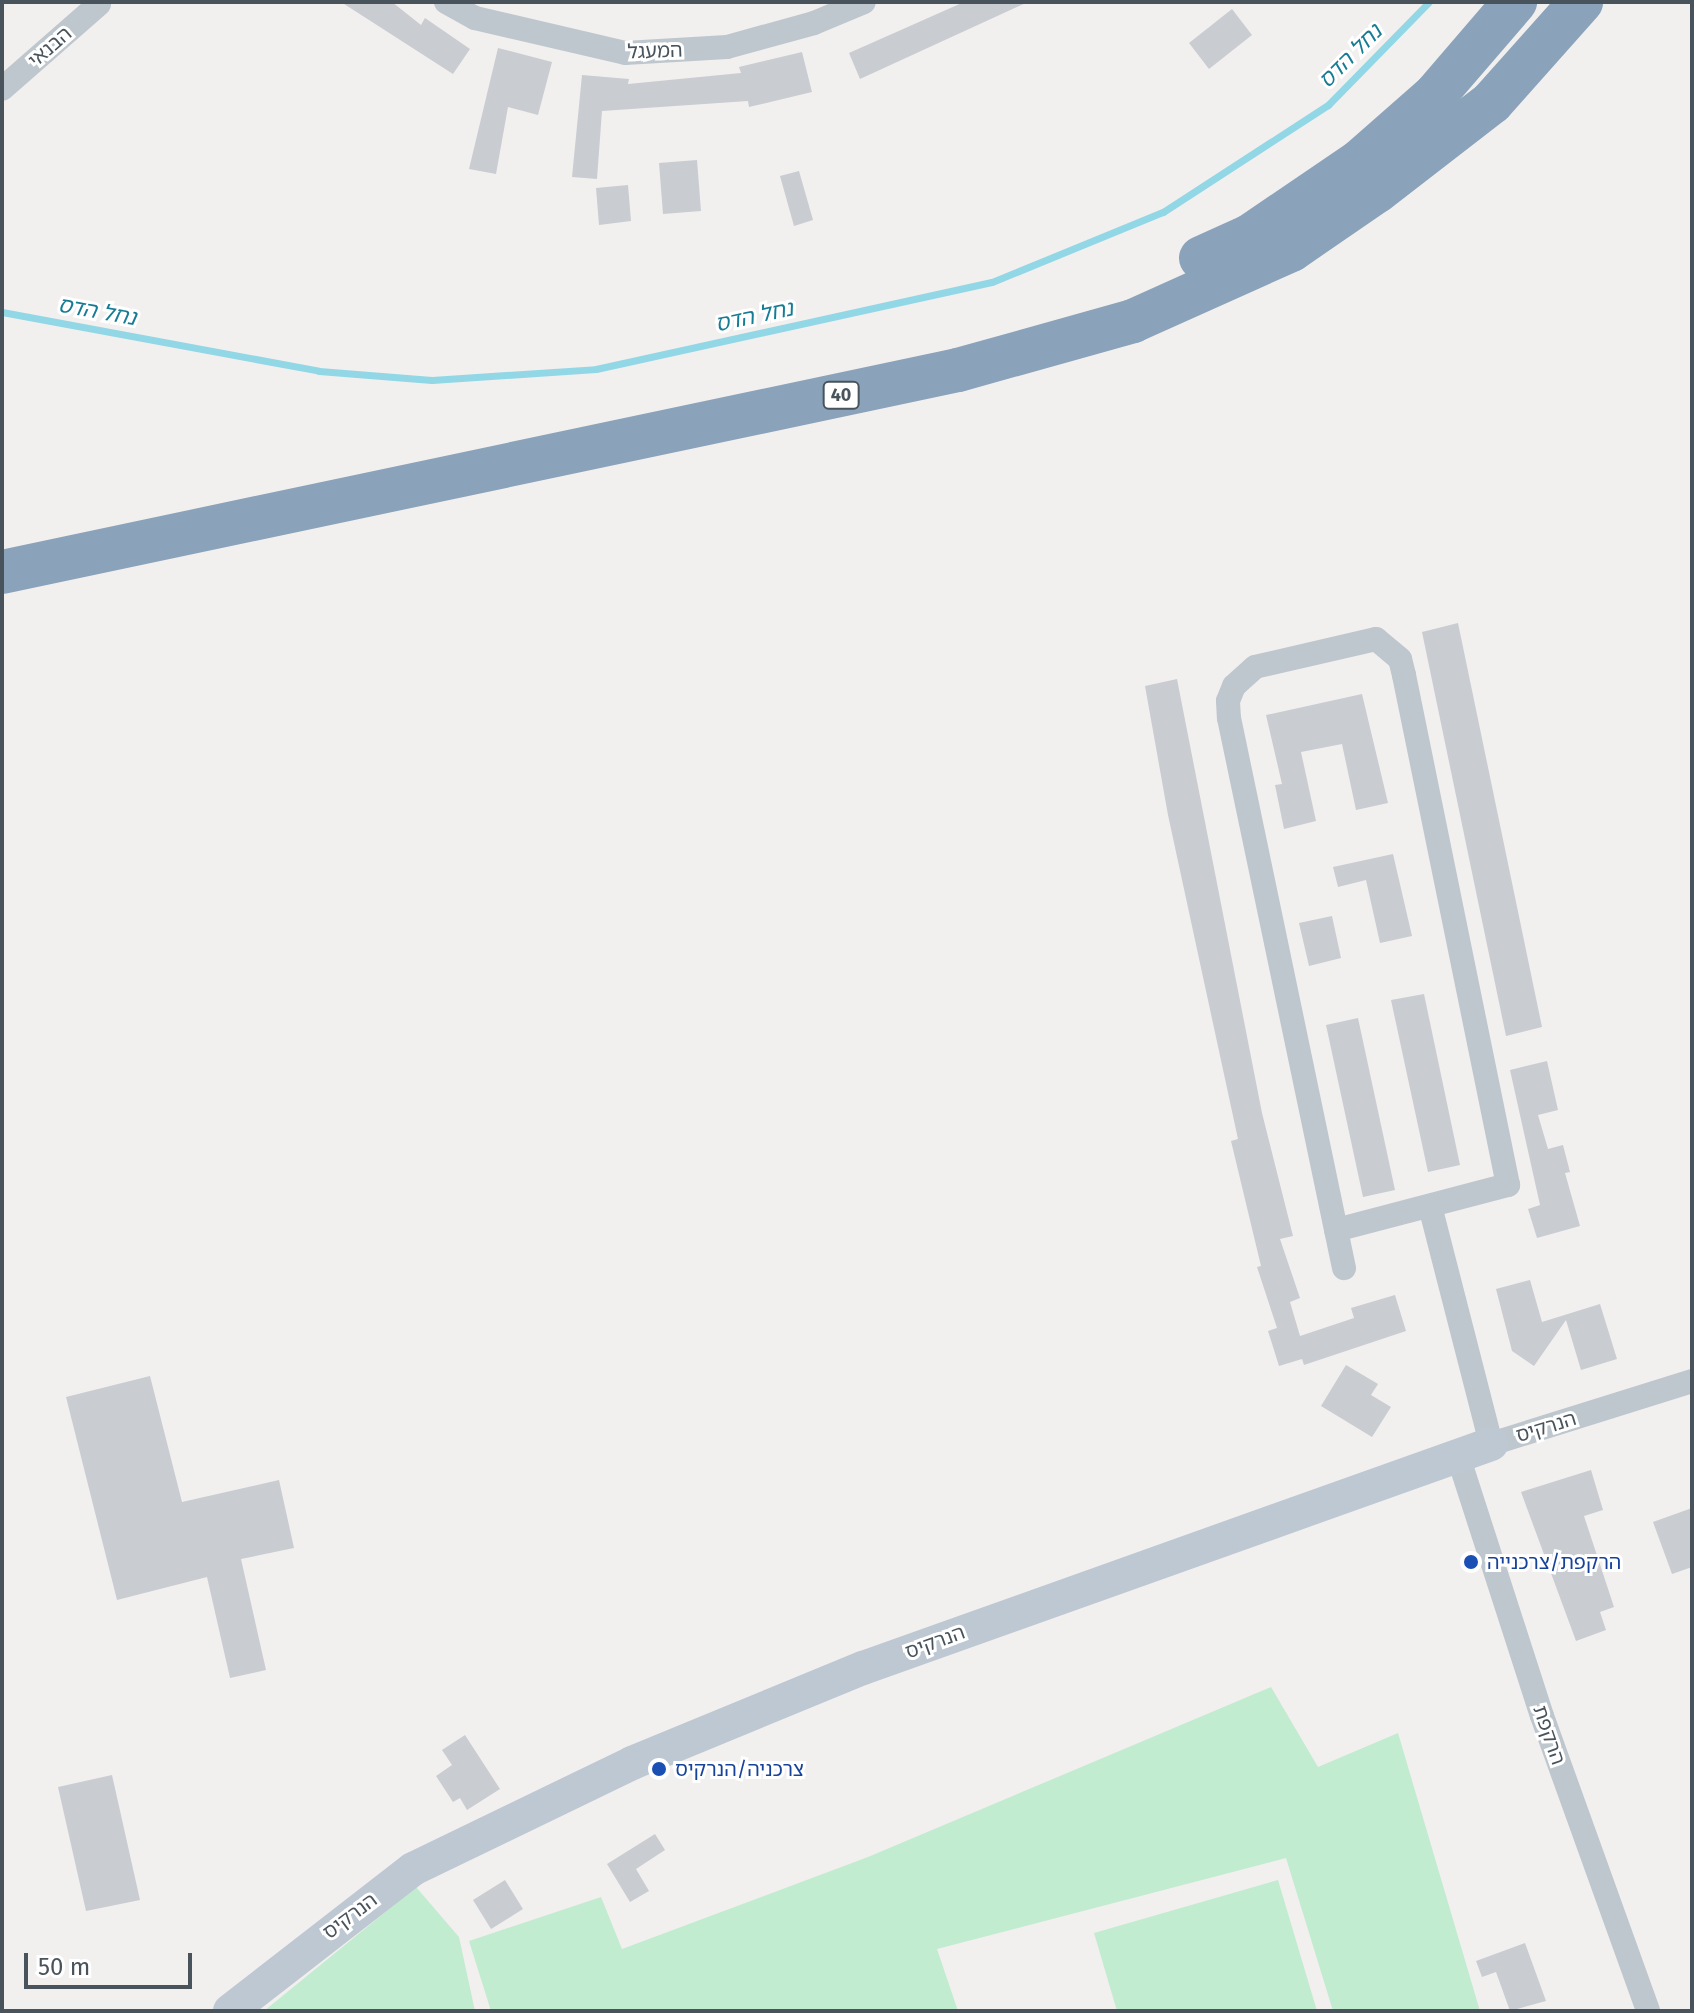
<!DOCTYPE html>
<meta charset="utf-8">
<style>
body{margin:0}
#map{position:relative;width:1694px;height:2013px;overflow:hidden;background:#f2efef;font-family:"Fira Sans","Noto Sans Hebrew",sans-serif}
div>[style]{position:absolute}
.green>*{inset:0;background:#c1ecd0}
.stream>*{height:7px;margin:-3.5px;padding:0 3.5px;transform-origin:3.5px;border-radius:3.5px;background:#91d7e6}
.building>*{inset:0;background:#c9ccd1}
.street>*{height:24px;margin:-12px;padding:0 12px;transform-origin:12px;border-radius:12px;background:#bec7cd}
.secondary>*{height:34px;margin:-17px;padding:0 17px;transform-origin:17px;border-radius:17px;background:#bec8d2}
.highway>*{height:44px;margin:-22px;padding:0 22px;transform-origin:22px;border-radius:22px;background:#8aa3ba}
.dots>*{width:22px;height:22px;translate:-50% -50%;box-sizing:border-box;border:4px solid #fff;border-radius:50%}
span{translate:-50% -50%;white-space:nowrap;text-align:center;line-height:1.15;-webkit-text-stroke:6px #fff;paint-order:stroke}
.shield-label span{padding:2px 6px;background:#fff;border:2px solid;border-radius:6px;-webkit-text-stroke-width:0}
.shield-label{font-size:18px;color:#48535b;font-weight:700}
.street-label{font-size:20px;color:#48535b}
.transit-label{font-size:20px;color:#164399}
.left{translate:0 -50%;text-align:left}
.water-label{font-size:22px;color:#167c93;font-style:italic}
.frame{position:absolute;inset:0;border:4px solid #48535b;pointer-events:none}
.scale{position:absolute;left:24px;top:1953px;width:168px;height:36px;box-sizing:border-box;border:4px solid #48535b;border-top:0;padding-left:10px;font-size:24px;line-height:28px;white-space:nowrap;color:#48535b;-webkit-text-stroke:6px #fff;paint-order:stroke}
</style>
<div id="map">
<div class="green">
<i style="clip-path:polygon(1271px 1687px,1318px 1767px,1398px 1733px,1480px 2011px,1333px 2011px,1286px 1858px,937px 1949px,958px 2011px,491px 2011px,469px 1941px,601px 1897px,622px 1949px,868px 1857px)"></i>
<i style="clip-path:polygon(1278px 1880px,1317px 2011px,1117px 2011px,1094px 1933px)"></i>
<i style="clip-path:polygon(416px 1887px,459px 1937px,475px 2011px,264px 2011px)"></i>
</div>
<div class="stream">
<i style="left:2px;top:312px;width:322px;rotate:10.5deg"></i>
<i style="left:319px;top:371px;width:113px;rotate:4.6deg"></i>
<i style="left:432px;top:380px;width:164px;rotate:-3.8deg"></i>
<i style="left:596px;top:369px;width:405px;rotate:-12.4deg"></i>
<i style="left:992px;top:282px;width:185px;rotate:-22.3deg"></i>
<i style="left:1163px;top:212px;width:197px;rotate:-33deg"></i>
<i style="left:1328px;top:105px;width:144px;rotate:-45.6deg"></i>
</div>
<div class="building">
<i style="clip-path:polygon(341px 2px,392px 2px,421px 25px,425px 18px,470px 49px,453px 74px)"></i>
<i style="clip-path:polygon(964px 2px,1028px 2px,860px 79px,849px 53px)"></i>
<i style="clip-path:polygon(1232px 9px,1252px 35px,1209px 69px,1189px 43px)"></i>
<i style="clip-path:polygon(498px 48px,552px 62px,538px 115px,508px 107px,496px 174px,469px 169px)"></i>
<i style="clip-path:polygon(802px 52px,812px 92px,749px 107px,748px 101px,602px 111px,597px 179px,572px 177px,582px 75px,629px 79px,628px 84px,741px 73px,739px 67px)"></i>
<i style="clip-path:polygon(697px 160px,701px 211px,663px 214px,659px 163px)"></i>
<i style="clip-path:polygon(799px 171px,813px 220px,794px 226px,780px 176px)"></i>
<i style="clip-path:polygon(628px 185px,631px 221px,599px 225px,596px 188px)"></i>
<i style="clip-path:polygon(1458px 623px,1542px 1027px,1506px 1036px,1422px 632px)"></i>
<i style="clip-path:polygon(1177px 679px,1262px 1113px,1293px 1236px,1280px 1239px,1300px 1298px,1290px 1302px,1300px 1336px,1354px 1318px,1351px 1308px,1395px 1295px,1406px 1331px,1304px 1365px,1302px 1359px,1279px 1366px,1268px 1331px,1277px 1328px,1257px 1267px,1261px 1266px,1231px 1141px,1238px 1139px,1168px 815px,1145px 686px)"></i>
<i style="clip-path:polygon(1362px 694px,1388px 803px,1356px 810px,1342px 744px,1301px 752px,1316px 821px,1284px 829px,1275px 785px,1282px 784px,1266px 715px)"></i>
<i style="clip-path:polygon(1393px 854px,1412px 936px,1380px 943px,1366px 880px,1338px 887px,1333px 867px)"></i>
<i style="clip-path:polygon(1332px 916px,1341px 958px,1309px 966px,1299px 923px)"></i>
<i style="clip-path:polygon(1424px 994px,1460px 1165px,1428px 1172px,1391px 1000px)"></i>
<i style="clip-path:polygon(1358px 1018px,1395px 1190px,1363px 1197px,1326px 1025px)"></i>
<i style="clip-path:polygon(1547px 1061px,1558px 1110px,1538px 1115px,1548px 1149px,1563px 1145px,1570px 1172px,1565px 1173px,1580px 1226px,1537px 1238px,1528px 1209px,1540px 1205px,1510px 1070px)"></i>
<i style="clip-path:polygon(1530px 1280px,1542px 1322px,1600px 1304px,1617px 1359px,1581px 1370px,1566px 1320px,1534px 1366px,1512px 1351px,1496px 1289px)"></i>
<i style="clip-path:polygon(1346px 1365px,1378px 1384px,1371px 1395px,1391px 1407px,1372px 1437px,1321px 1406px)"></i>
<i style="clip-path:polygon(150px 1376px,182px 1502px,279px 1480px,294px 1548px,241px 1559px,266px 1670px,230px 1678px,207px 1577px,117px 1600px,66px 1397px)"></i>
<i style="clip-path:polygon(1591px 1470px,1603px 1510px,1584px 1516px,1614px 1607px,1600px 1612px,1606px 1630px,1576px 1641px,1521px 1492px)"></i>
<i style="clip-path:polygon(1692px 1508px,1692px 1567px,1672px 1574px,1653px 1522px)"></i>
<i style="clip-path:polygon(465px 1735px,500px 1789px,467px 1810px,460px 1798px,453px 1802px,436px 1776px,452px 1765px,442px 1750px)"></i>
<i style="clip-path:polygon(112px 1775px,140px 1900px,86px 1911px,58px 1787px)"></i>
<i style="clip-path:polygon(655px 1834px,665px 1850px,636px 1869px,649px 1891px,630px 1902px,607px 1864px)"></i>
<i style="clip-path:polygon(505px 1880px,523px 1909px,491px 1929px,473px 1900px)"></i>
<i style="clip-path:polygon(1525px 1943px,1546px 2001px,1510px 2011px,1496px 1972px,1482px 1977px,1476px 1961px)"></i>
</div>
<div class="street">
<i style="left:446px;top:2px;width:33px;rotate:29deg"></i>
<i style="left:475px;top:18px;width:154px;rotate:13.1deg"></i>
<i style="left:625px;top:53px;width:102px;rotate:-3.4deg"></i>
<i style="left:727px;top:47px;width:90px;rotate:-15.4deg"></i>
<i style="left:814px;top:23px;width:54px;rotate:-22.8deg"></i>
<i style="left:2px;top:89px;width:129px;rotate:-41.2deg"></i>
<i style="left:1430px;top:1206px;width:246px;rotate:75.6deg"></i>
<i style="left:1491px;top:1444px;width:211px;rotate:-17.4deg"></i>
<i style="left:1336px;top:1230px;width:178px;rotate:-14.7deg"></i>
<i style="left:1508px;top:1185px;width:520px;rotate:-101.53deg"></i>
<i style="left:1404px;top:675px;width:16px;rotate:-104deg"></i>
<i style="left:1400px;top:659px;width:31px;rotate:-140deg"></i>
<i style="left:1376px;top:639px;width:124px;rotate:167deg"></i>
<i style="left:1255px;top:667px;width:28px;rotate:138deg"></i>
<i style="left:1234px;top:686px;width:16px;rotate:112deg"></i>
<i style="left:1228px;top:701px;width:17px;rotate:87deg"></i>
<i style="left:1229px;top:718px;width:562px;rotate:78.19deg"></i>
<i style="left:1458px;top:1456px;width:273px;rotate:72.1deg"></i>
<i style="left:1542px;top:1716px;width:313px;rotate:70.2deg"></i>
</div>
<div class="secondary">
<i style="left:230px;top:2011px;width:232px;rotate:-37.8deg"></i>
<i style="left:413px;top:1869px;width:243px;rotate:-25.8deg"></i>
<i style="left:632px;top:1763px;width:250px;rotate:-22.4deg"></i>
<i style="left:863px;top:1668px;width:667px;rotate:-19.63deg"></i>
</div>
<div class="highway">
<i style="left:1201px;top:258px;width:54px;rotate:-24.2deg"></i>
<i style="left:1250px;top:236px;width:133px;rotate:-34.3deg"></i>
<i style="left:1360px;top:161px;width:100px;rotate:-41.3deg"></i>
<i style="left:1435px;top:95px;width:123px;rotate:-49.3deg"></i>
<i style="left:2px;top:572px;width:977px;rotate:-11.93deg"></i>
<i style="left:958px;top:370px;width:182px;rotate:-15.6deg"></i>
<i style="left:1133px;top:321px;width:173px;rotate:-24.2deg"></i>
<i style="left:1291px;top:250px;width:104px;rotate:-34.5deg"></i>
<i style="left:1377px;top:191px;width:145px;rotate:-37.7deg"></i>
<i style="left:1492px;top:102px;width:134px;rotate:-48.3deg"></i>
</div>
<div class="dots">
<i style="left:1471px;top:1562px;background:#1a4fb4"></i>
<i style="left:659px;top:1769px;background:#1a4fb4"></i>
</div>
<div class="shield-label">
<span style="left:841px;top:395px">40</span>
</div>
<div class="street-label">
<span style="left:50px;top:47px;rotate:-41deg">הבנאי</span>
<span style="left:655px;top:51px;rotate:-2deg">המעגל</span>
<span style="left:1546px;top:1427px;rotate:-17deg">הנרקיס</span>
<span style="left:935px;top:1642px;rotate:-20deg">הנרקיס</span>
<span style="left:1549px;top:1735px;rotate:71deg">הרקפת</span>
<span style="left:350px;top:1916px;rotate:-37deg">הנרקיס</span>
</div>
<div class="transit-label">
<span class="left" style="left:1487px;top:1562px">הרקפת/צרכנייה</span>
<span class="left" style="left:675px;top:1769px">צרכניה/הנרקיס</span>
</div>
<div class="water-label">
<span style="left:1350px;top:56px;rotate:-45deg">נחל הדס</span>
<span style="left:97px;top:311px;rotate:10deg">נחל הדס</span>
<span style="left:754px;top:316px;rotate:-12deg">נחל הדס</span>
</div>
<div class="frame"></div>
<div class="scale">50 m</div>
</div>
